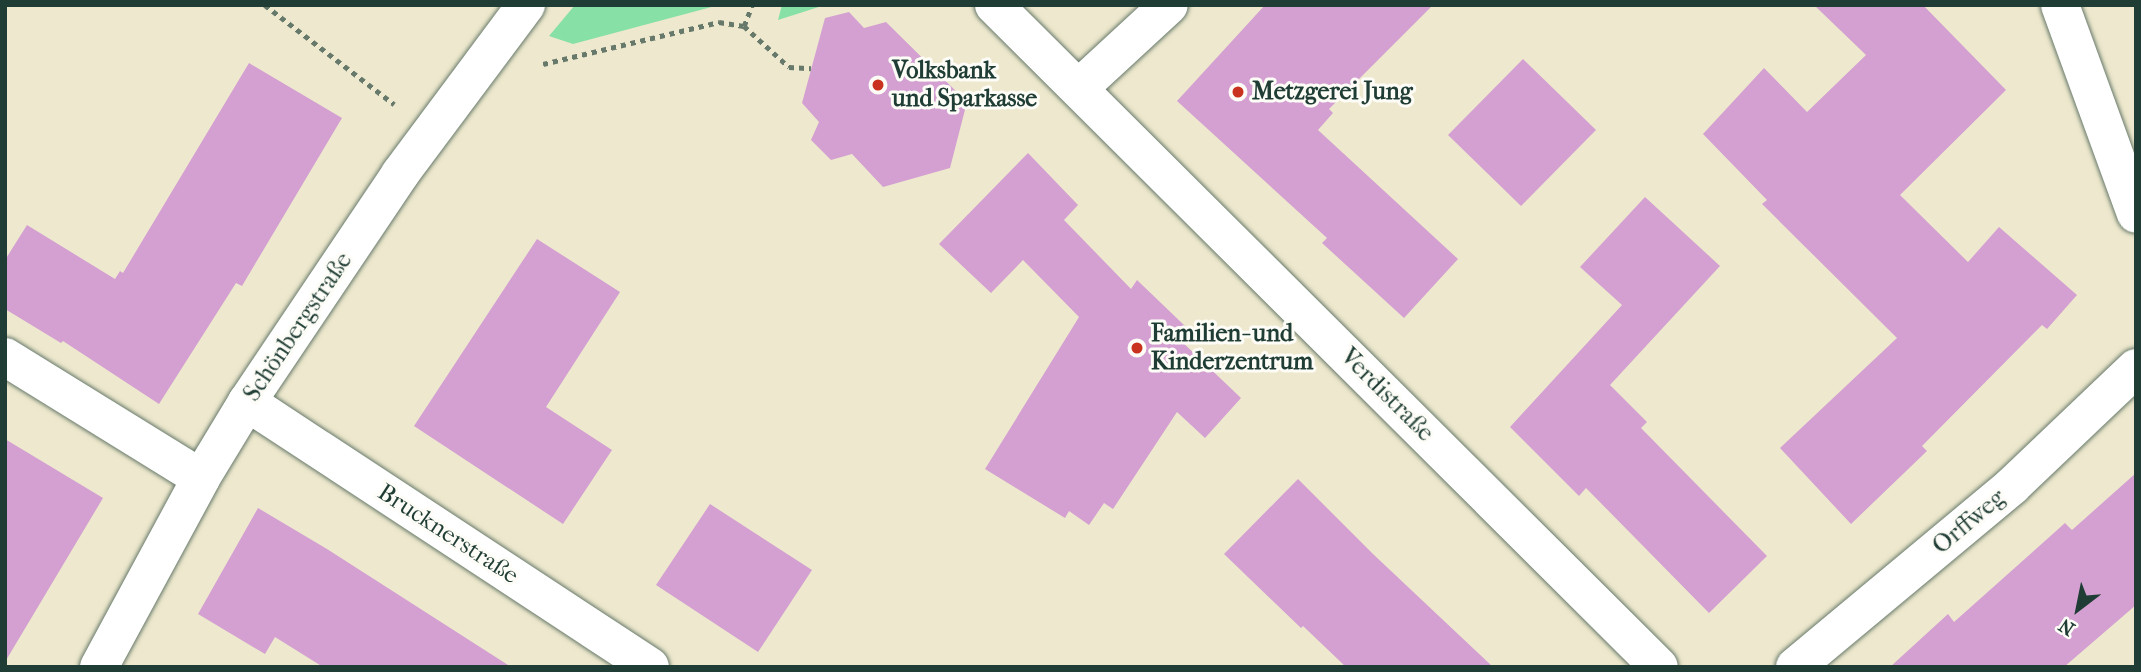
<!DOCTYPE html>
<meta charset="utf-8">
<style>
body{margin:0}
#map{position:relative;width:2141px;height:672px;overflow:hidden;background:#eee9ce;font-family:"IM FELL French Canon",serif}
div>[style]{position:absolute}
.green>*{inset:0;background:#87e0a5}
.building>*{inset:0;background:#d3a0d1}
.path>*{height:4.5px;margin-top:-2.25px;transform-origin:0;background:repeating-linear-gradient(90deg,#67796a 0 5px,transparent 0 10px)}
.roads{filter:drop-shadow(0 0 2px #67796a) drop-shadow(0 0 2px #67796a)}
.minor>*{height:38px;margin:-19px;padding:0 19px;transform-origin:19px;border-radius:19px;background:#fff}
.tertiary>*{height:38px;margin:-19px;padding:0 19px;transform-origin:19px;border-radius:19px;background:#fff}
.dots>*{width:19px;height:19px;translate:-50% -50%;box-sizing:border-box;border:4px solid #fdfcf7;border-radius:50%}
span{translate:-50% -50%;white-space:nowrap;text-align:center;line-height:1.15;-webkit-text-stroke:6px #fdfcf7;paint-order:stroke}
.poi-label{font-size:24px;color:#1f3d34;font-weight:700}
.left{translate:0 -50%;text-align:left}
.street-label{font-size:24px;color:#1f3d34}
.frame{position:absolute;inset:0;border:7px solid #1f3d34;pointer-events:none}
.north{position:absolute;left:2043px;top:574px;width:70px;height:70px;-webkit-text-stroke:5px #fdfcf7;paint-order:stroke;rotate:212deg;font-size:19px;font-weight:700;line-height:28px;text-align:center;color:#1f3d34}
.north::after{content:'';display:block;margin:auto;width:24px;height:32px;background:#1f3d34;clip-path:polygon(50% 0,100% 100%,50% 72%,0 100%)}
</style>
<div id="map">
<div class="green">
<i style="clip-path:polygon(575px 5px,719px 5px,573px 44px,549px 36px)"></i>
<i style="clip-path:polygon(782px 5px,825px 5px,778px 20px)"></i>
</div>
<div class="building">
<i style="clip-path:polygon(1265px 5px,1433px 5px,1329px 109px,1333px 113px,1318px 130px,1458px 259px,1404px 318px,1322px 243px,1327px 238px,1177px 101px)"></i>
<i style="clip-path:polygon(1814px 5px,1923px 5px,2006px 90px,1900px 195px,1968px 262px,1999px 227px,2077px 295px,2047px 329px,2042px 325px,1922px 446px,1927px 451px,1851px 524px,1780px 448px,1897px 338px,1762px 204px,1767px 200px,1703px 134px,1764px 68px,1807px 112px,1866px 55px)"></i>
<i style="clip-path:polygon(849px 12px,864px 28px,886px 22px,967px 102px,950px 168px,883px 187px,852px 154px,831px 160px,811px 140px,819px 122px,802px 103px,825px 18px)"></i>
<i style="clip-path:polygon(1523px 59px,1596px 130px,1521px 206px,1448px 135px)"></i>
<i style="clip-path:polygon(249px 63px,342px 118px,242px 286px,236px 283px,159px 404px,63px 341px,61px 343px,5px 309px,5px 260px,27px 225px,115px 279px,120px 271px,123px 273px)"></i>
<i style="clip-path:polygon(1028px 153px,1078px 205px,1064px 220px,1131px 289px,1137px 280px,1186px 327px,1178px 338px,1241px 398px,1205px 438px,1177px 412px,1113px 509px,1104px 503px,1089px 525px,1069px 511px,1065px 518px,985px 469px,1079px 317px,1023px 260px,991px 293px,939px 244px)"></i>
<i style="clip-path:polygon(1645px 197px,1720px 266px,1610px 385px,1647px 422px,1641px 428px,1767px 556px,1709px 613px,1586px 488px,1579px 496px,1510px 427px,1622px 305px,1580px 267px)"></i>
<i style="clip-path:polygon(537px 239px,620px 292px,546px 407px,612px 450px,563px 524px,414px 426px)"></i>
<i style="clip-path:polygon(5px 439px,103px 498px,5px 662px)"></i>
<i style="clip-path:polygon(2136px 473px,2136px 605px,2064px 667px,1890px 667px,1948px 614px,1954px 622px,2065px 523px,2072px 530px)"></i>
<i style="clip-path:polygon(1298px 479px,1373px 554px,1493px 667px,1346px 667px,1303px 626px,1301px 628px,1224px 554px)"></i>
<i style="clip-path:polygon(710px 504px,812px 570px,758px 652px,656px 585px)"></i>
<i style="clip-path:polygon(258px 508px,327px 549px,511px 667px,323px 667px,275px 637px,265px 654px,198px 614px)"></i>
</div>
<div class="path">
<i style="left:265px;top:5px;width:163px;rotate:37.5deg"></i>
<i style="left:744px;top:26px;width:22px;rotate:-69deg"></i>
<i style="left:543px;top:64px;width:181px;rotate:-13.4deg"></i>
<i style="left:719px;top:22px;width:25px;rotate:9deg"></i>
<i style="left:744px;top:26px;width:61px;rotate:42.3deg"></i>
<i style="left:789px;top:67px;width:22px;rotate:3deg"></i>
</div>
<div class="roads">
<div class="minor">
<i style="left:994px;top:5px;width:938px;rotate:44.87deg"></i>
<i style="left:2060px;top:5px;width:222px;rotate:70deg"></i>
<i style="left:1079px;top:88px;width:122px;rotate:-42.7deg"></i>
<i style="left:5px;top:357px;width:230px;rotate:31.7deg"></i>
<i style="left:247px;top:402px;width:482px;rotate:33.3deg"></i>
<i style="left:1795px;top:667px;width:283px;rotate:-39.8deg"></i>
<i style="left:2012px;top:486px;width:171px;rotate:-43.6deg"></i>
</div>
<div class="tertiary">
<i style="left:99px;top:667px;width:215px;rotate:-61.6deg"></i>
<i style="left:201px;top:478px;width:89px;rotate:-58.8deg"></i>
<i style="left:247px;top:402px;width:275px;rotate:-56.1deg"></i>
<i style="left:400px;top:174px;width:211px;rotate:-53.3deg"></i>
</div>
</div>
<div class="dots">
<i style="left:878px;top:85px;background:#c8321e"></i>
<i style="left:1238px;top:92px;background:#c8321e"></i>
<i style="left:1137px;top:348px;background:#c8321e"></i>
</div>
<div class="poi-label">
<span class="left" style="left:892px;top:85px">Volksbank<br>und Sparkasse</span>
<span class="left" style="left:1252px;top:92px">Metzgerei Jung</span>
<span class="left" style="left:1151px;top:348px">Familien- und<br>Kinderzentrum</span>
</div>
<div class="street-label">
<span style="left:298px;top:327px;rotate:-56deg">Schönbergstraße</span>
<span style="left:1387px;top:395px;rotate:45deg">Verdistraße</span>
<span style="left:1969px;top:522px;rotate:-40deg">Orffweg</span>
<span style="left:448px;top:534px;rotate:33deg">Brucknerstraße</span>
</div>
<div class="frame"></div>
<div class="north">N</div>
</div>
